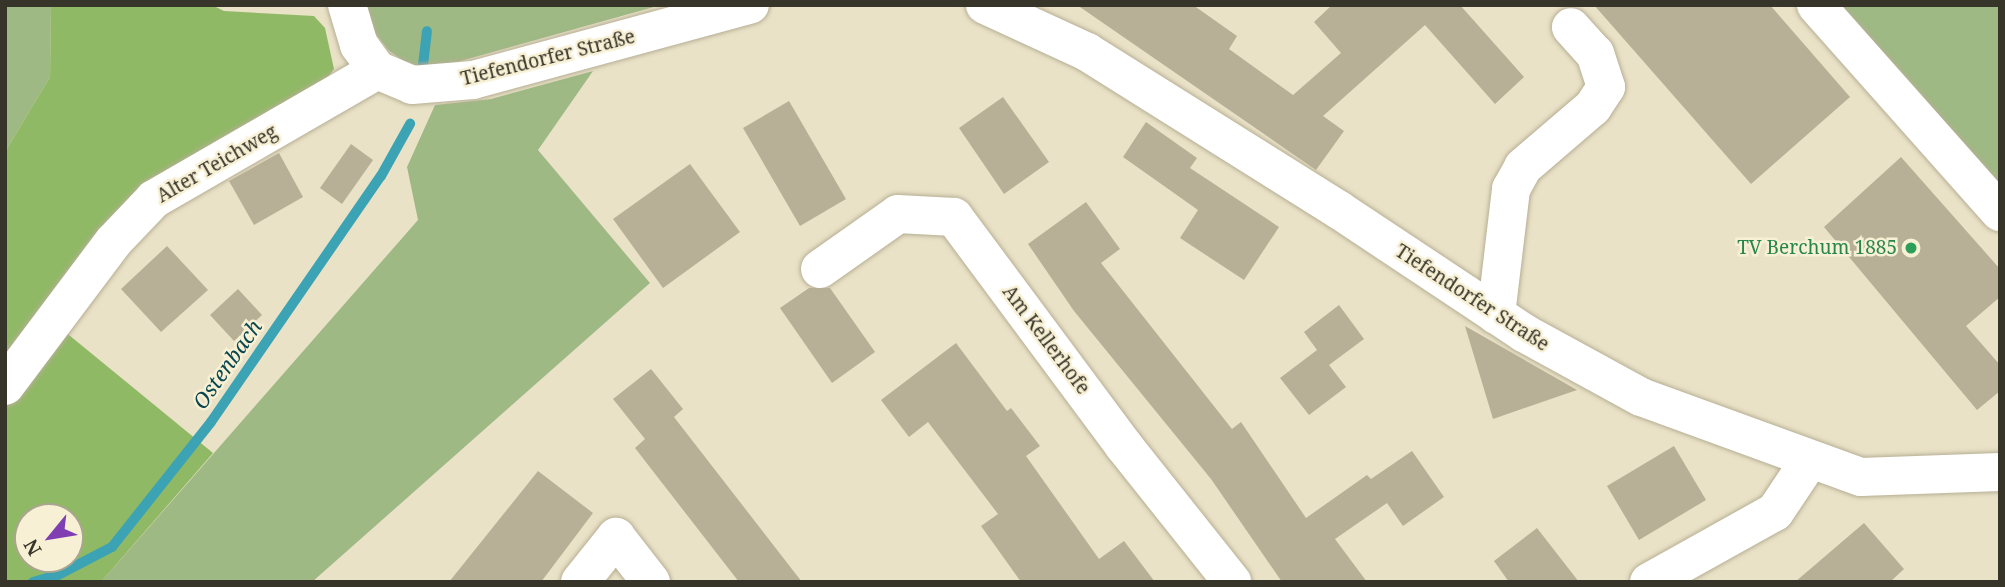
<!DOCTYPE html>
<meta charset="utf-8">
<style>
body{margin:0}
#map{position:relative;width:2005px;height:587px;overflow:hidden;background:#eae2c7;font-family:"Noto Serif",serif}
div>[style]{position:absolute}
.green>*{inset:0;background:#9eb984}
.forest>*{inset:0;background:#90b966}
.stream>*{height:10px;margin:-5px;padding:0 5px;transform-origin:5px;border-radius:5px;background:#3ca3b4}
.building>*{inset:0;background:#b7b096}
.roads{filter:drop-shadow(0 0 2px #b6af95) drop-shadow(0 0 2px #b6af95)}
.minor>*{height:38px;margin:-19px;padding:0 19px;transform-origin:19px;border-radius:19px;background:#fff}
.dots>*{width:19px;height:19px;translate:-50% -50%;box-sizing:border-box;border:4px solid #f7f0d4;border-radius:50%}
span{translate:-50% -50%;white-space:nowrap;text-align:center;line-height:1.15;-webkit-text-stroke:5px #f7f0d4;paint-order:stroke}
.street-label{font-size:19px;color:#37342a}
.leisure-label{font-size:19px;color:#27864d}
.right{translate:-100% -50%;text-align:right}
.water-label{font-size:21px;color:#084750;font-style:italic}
.frame{position:absolute;inset:0;border:7px solid #37342a;pointer-events:none}
.north{position:absolute;left:14px;top:503px;width:70px;height:70px;box-sizing:border-box;background:#f7f0d4;border:2px solid #aaa590;border-radius:50%;rotate:240deg;font-size:19px;font-weight:700;line-height:28px;text-align:center;color:#37342a}
.north::after{content:'';display:block;margin:auto;width:24px;height:32px;background:#7f3eb2;clip-path:polygon(50% 0,100% 100%,50% 72%,0 100%)}
</style>
<div id="map">
<div class="green">
<i style="clip-path:polygon(5px 5px,51px 5px,50px 77px,5px 152px)"></i>
<i style="clip-path:polygon(367px 5px,661px 5px,439px 67px,409px 65px,388px 50px,370px 26px)"></i>
<i style="clip-path:polygon(1840px 5px,2000px 5px,2000px 188px)"></i>
<i style="clip-path:polygon(593px 71px,538px 150px,650px 283px,312px 582px,101px 582px,418px 220px,407px 167px,435px 105px,491px 99px)"></i>
</div>
<div class="forest">
<i style="clip-path:polygon(evenodd,51px 5px,212px 5px,224px 11px,314px 16px,325px 28px,334px 69px,318px 90px,133px 203px,58px 326px,213px 453px,101px 582px,5px 582px,5px 152px,50px 77px,51px 5px,28px 517px,70px 517px,70px 559px,28px 559px,28px 517px)"></i>
</div>
<div class="stream">
<i style="left:422px;top:74px;width:43px;rotate:-83.4deg"></i>
<i style="left:33px;top:582px;width:26px;rotate:-16deg"></i>
<i style="left:58px;top:575px;width:61px;rotate:-27.4deg"></i>
<i style="left:112px;top:547px;width:159px;rotate:-51.6deg"></i>
<i style="left:211px;top:422px;width:299px;rotate:-55.4deg"></i>
<i style="left:381px;top:176px;width:60px;rotate:-60.9deg"></i>
</div>
<div class="building">
<i style="clip-path:polygon(1077px 5px,1193px 5px,1237px 36px,1229px 49px,1293px 95px,1341px 53px,1314px 22px,1332px 5px,1460px 5px,1524px 77px,1495px 104px,1425px 25px,1323px 116px,1344px 131px,1316px 170px)"></i>
<i style="clip-path:polygon(1594px 5px,1770px 5px,1850px 97px,1751px 184px)"></i>
<i style="clip-path:polygon(1003px 97px,1049px 162px,1004px 194px,959px 128px)"></i>
<i style="clip-path:polygon(789px 101px,846px 199px,800px 226px,743px 128px)"></i>
<i style="clip-path:polygon(1146px 122px,1197px 158px,1190px 168px,1279px 227px,1244px 280px,1180px 238px,1198px 210px,1123px 157px)"></i>
<i style="clip-path:polygon(351px 144px,373px 160px,342px 204px,320px 188px)"></i>
<i style="clip-path:polygon(279px 153px,303px 197px,254px 225px,229px 181px)"></i>
<i style="clip-path:polygon(1901px 157px,2000px 269px,2000px 297px,1966px 326px,2000px 365px,2000px 391px,1977px 410px,1824px 227px)"></i>
<i style="clip-path:polygon(690px 164px,740px 232px,663px 288px,613px 219px)"></i>
<i style="clip-path:polygon(1086px 202px,1120px 249px,1101px 263px,1232px 429px,1241px 422px,1306px 518px,1367px 475px,1371px 479px,1412px 451px,1444px 497px,1403px 526px,1387px 503px,1335px 539px,1367px 582px,1282px 582px,1211px 479px,1074px 311px,1028px 244px)"></i>
<i style="clip-path:polygon(167px 246px,208px 290px,161px 332px,121px 289px)"></i>
<i style="clip-path:polygon(809px 288px,830px 288px,875px 352px,832px 383px,780px 308px)"></i>
<i style="clip-path:polygon(238px 289px,262px 315px,234px 341px,210px 315px)"></i>
<i style="clip-path:polygon(1339px 305px,1364px 339px,1329px 365px,1346px 387px,1309px 415px,1280px 378px,1317px 350px,1304px 332px)"></i>
<i style="clip-path:polygon(1465px 326px,1577px 390px,1493px 419px)"></i>
<i style="clip-path:polygon(956px 343px,1007px 411px,1011px 408px,1040px 446px,1026px 456px,1099px 559px,1124px 541px,1155px 582px,1021px 582px,981px 526px,998px 514px,928px 422px,909px 437px,881px 400px)"></i>
<i style="clip-path:polygon(651px 369px,683px 409px,674px 417px,802px 582px,739px 582px,635px 448px,645px 439px,613px 399px)"></i>
<i style="clip-path:polygon(1674px 446px,1706px 500px,1639px 540px,1607px 486px)"></i>
<i style="clip-path:polygon(538px 471px,593px 513px,541px 582px,449px 582px)"></i>
<i style="clip-path:polygon(1864px 523px,1904px 569px,1890px 582px,1795px 582px)"></i>
<i style="clip-path:polygon(1537px 528px,1579px 582px,1509px 582px,1494px 561px)"></i>
</div>
<div class="roads">
<div class="minor">
<i style="left:347px;top:5px;width:42px;rotate:73.3deg"></i>
<i style="left:359px;top:45px;width:31px;rotate:54deg"></i>
<i style="left:377px;top:70px;width:38px;rotate:23deg"></i>
<i style="left:412px;top:85px;width:61px;rotate:-4.7deg"></i>
<i style="left:473px;top:80px;width:287px;rotate:-15.2deg"></i>
<i style="left:985px;top:5px;width:112px;rotate:24.7deg"></i>
<i style="left:1087px;top:52px;width:297px;rotate:32.1deg"></i>
<i style="left:1339px;top:210px;width:222px;rotate:33.6deg"></i>
<i style="left:1524px;top:333px;width:133px;rotate:28.7deg"></i>
<i style="left:1641px;top:397px;width:234px;rotate:20deg"></i>
<i style="left:1861px;top:477px;width:139px;rotate:-2.1deg"></i>
<i style="left:1816px;top:5px;width:277px;rotate:48.4deg"></i>
<i style="left:820px;top:269px;width:95px;rotate:-35.2deg"></i>
<i style="left:898px;top:214px;width:56px;rotate:3.1deg"></i>
<i style="left:954px;top:217px;width:285px;rotate:53.4deg"></i>
<i style="left:1124px;top:446px;width:174px;rotate:51.5deg"></i>
<i style="left:1496px;top:315px;width:127px;rotate:-83.2deg"></i>
<i style="left:1511px;top:189px;width:25px;rotate:-61deg"></i>
<i style="left:1523px;top:167px;width:92px;rotate:-40.6deg"></i>
<i style="left:1593px;top:107px;width:24px;rotate:-57deg"></i>
<i style="left:1606px;top:87px;width:35px;rotate:-108deg"></i>
<i style="left:1595px;top:54px;width:36px;rotate:-132deg"></i>
<i style="left:5px;top:386px;width:181px;rotate:-53.1deg"></i>
<i style="left:114px;top:241px;width:58px;rotate:-46.4deg"></i>
<i style="left:154px;top:199px;width:258px;rotate:-30deg"></i>
<i style="left:580px;top:582px;width:58px;rotate:-51.3deg"></i>
<i style="left:616px;top:537px;width:57px;rotate:52.1deg"></i>
<i style="left:1649px;top:582px;width:144px;rotate:-29.1deg"></i>
<i style="left:1775px;top:512px;width:61px;rotate:-56.3deg"></i>
</div>
</div>
<div class="dots">
<i style="left:1911px;top:248px;background:#2e9e5b"></i>
</div>
<div class="street-label">
<span style="left:548px;top:58px;rotate:-14deg">Tiefendorfer Straße</span>
<span style="left:217px;top:164px;rotate:-30deg">Alter Teichweg</span>
<span style="left:1472px;top:298px;rotate:33deg">Tiefendorfer Straße</span>
<span style="left:1046px;top:340px;rotate:53deg">Am Kellerhofe</span>
</div>
<div class="leisure-label">
<span class="right" style="left:1897px;top:248px">TV Berchum 1885</span>
</div>
<div class="water-label">
<span style="left:227px;top:364px;rotate:-55deg">Ostenbach</span>
</div>
<div class="frame"></div>
<div class="north">N</div>
</div>
